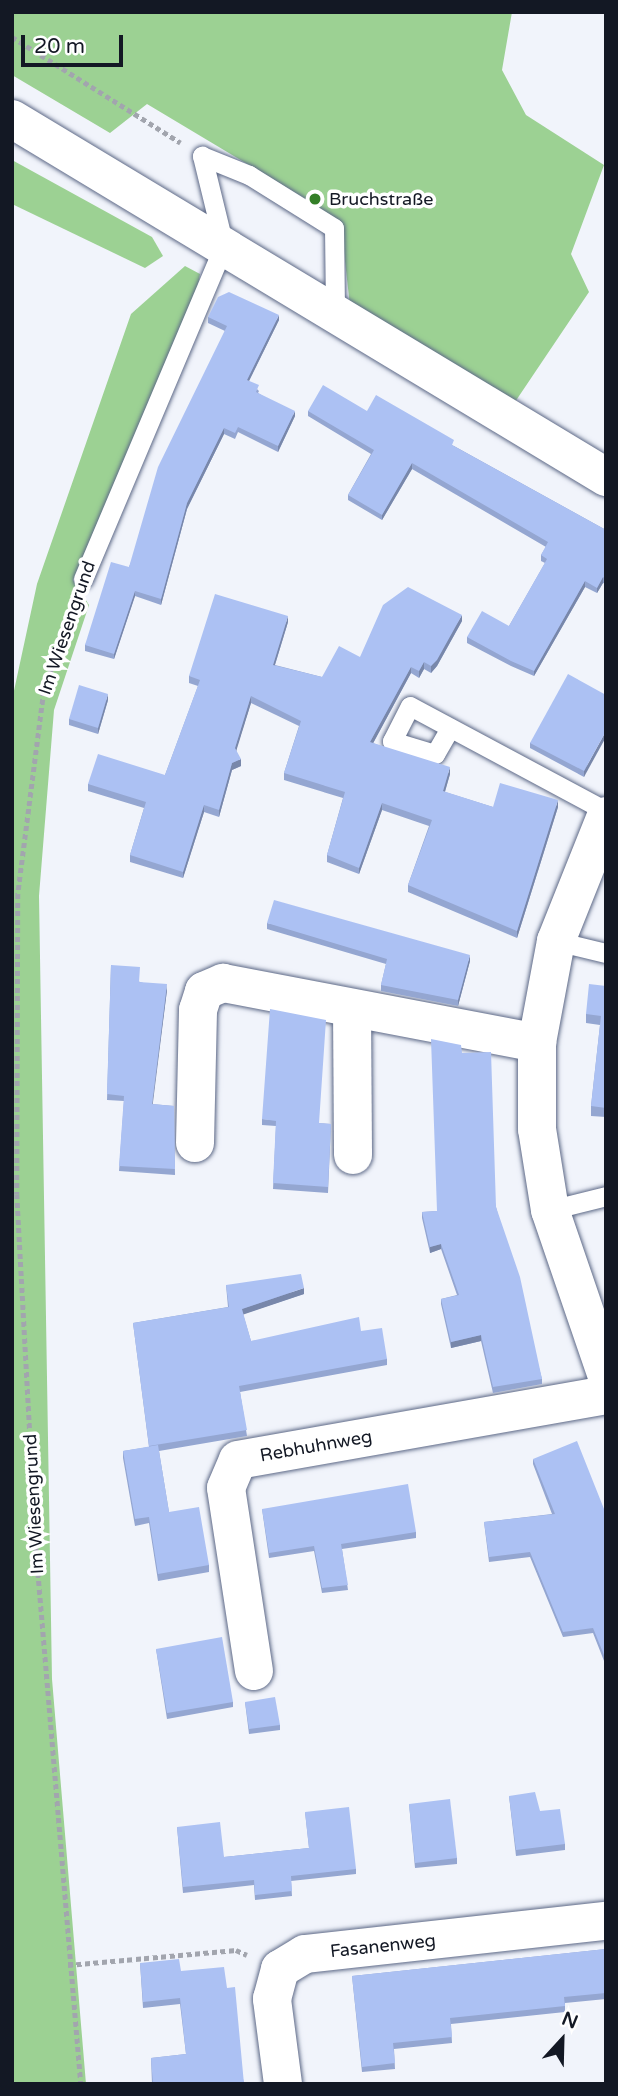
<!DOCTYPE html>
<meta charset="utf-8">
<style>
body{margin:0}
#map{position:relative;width:618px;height:2096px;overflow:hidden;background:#f1f4fb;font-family:"Varela Round",sans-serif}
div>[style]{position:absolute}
.green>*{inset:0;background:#9cd193}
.path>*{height:4.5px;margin-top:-2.25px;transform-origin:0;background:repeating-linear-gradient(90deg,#a2a5ae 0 5px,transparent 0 8.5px)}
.roads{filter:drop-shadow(0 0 2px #5d6987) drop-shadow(0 0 2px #5d6987)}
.service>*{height:19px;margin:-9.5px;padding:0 9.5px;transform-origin:9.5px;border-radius:9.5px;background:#fff}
.minor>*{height:38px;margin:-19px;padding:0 19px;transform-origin:19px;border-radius:19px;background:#fff}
.wall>*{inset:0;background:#94a6d1}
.shaded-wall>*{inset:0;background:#7887aa}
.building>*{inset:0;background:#acc1f3}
.dots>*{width:19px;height:19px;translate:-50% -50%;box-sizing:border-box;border:4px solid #fff;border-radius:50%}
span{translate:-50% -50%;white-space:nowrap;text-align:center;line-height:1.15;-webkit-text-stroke:7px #fff;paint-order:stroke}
.poi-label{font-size:18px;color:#131824}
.left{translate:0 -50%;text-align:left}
.street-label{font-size:18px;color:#131824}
.frame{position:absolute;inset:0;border:14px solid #131824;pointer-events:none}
.north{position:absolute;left:527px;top:2005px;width:70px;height:70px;-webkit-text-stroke:5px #fff;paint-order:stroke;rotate:22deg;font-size:19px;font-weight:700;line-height:28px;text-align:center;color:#131824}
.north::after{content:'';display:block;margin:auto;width:24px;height:32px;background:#131824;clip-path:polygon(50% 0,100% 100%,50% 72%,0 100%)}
.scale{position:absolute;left:21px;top:35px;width:102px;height:32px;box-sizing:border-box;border:4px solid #131824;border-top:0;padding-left:9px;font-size:21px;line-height:24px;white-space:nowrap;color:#131824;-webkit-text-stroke:5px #fff;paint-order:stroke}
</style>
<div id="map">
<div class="green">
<i style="clip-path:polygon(12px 12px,512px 12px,502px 70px,526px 115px,604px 165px,571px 254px,589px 292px,515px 402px,350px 306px,341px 225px,304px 198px,147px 104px,110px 133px,12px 75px)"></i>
<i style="clip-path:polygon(12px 160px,152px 237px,163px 256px,145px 268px,12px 204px)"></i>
<i style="clip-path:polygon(185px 266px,200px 274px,197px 292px,73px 580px,89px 605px,54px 710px,39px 896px,52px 1679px,86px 2084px,12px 2084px,12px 700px,37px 584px,131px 314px)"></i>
</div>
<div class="path">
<i style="left:12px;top:37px;width:199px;rotate:32.1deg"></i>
<i style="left:74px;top:603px;width:93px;rotate:108.8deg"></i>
<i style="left:44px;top:691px;width:205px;rotate:97.3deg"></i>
<i style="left:18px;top:894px;width:300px;rotate:90.2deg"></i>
<i style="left:17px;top:1194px;width:354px;rotate:86.9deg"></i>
<i style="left:36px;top:1547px;width:539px;rotate:85.21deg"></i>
<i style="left:68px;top:1965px;width:169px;rotate:-5.1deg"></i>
<i style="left:236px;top:1950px;width:12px;rotate:24deg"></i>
</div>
<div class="roads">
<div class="service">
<i style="left:83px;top:579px;width:362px;rotate:-67.1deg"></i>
<i style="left:224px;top:246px;width:93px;rotate:-103.7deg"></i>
<i style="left:202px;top:156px;width:51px;rotate:22deg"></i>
<i style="left:249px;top:175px;width:100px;rotate:31.9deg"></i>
<i style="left:334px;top:228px;width:87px;rotate:89.3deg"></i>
<i style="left:450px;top:728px;width:30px;rotate:120deg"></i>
<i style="left:435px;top:754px;width:45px;rotate:-163.2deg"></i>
<i style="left:392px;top:741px;width:39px;rotate:-63deg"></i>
<i style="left:410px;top:706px;width:222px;rotate:28.2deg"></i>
<i style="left:556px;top:941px;width:51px;rotate:13.5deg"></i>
<i style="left:550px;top:1210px;width:58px;rotate:-14deg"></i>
</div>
<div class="minor">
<i style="left:12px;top:119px;width:694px;rotate:31.08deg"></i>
<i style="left:606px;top:816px;width:135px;rotate:111.8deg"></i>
<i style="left:556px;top:941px;width:104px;rotate:100.6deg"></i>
<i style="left:537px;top:1043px;width:86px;rotate:90deg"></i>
<i style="left:537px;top:1129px;width:82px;rotate:80.9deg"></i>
<i style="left:550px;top:1210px;width:173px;rotate:71.1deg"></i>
<i style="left:352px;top:1009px;width:146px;rotate:89.6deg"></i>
<i style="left:195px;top:1143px;width:133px;rotate:-88.7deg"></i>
<i style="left:198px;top:1010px;width:20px;rotate:-72deg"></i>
<i style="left:204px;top:991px;width:21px;rotate:-23deg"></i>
<i style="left:223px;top:983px;width:320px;rotate:10.8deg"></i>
<i style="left:254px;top:1671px;width:185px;rotate:-98.7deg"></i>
<i style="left:226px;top:1488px;width:30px;rotate:-67deg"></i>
<i style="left:238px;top:1460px;width:374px;rotate:-10deg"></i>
<i style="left:283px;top:2084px;width:86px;rotate:-97.4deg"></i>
<i style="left:272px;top:1999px;width:31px;rotate:-75deg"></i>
<i style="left:280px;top:1969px;width:29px;rotate:-31deg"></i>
<i style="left:305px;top:1954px;width:303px;rotate:-6.3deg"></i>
</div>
</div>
<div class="wall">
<i style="clip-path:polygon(208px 317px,279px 320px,249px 381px,259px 391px,258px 393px,295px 416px,278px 452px,238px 432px,235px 439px,224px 434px,187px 509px,161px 605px,135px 596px,114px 659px,85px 651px,85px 645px,129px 567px,225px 331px,208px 323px)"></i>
<i style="clip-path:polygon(308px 411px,367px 411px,454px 446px,606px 530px,606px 584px,603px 583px,597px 593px,585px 587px,534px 676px,511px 666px,467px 643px,467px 637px,509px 626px,545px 563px,541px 561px,541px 555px,546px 547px,412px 469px,382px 520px,348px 500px,348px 495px,371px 454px,308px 416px)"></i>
<i style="clip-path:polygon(462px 621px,437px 666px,431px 673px,424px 669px,419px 678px,411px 673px,373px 743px,450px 774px,445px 792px,493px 807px,558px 807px,517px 938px,408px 892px,408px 885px,429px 826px,382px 810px,359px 874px,327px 862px,327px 855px,343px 798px,284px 780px,284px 773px,299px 726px,251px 703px,236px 750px,241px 766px,232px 770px,219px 817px,204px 812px,183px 878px,130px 862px,130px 855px,144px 808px,88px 791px,88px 784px,165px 775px,198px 686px,189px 683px,189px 676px,288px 622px,275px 665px,322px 677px,360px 657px)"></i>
<i style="clip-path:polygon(606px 695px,584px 777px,530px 748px,530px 743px)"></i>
<i style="clip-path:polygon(108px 700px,98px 734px,69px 725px,69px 719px)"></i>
<i style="clip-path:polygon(267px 923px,470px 961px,458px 1006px,381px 991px,381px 985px,386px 964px,267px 929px)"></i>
<i style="clip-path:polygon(111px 965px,140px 982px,167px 990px,152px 1104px,174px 1106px,175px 1175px,119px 1171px,124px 1101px,107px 1100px)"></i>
<i style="clip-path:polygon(606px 986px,606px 1117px,591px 1116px,591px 1106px,600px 1025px,586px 1023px,586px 1014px)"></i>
<i style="clip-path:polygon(462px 1053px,496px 1207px,542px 1379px,542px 1384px,493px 1393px,481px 1341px,451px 1348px,441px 1304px,441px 1299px,457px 1295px,441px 1249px,430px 1253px,422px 1218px,422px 1212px,437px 1211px)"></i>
<i style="clip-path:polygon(262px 1119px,331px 1124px,328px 1193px,273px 1189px,276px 1126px,262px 1125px)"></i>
<i style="clip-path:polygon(226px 1285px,304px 1294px,243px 1314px,251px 1341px,361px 1331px,387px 1359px,387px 1365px,240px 1392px,247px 1436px,159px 1451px,169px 1512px,209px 1565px,209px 1572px,158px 1581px,149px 1523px,135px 1526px,123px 1458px,123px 1451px,149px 1447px,133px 1323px,228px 1307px)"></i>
<i style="clip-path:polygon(533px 1459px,606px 1514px,606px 1666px,593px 1633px,563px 1637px,530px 1557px,489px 1562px,484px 1522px,552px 1514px,533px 1464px)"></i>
<i style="clip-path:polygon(262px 1509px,416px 1532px,416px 1538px,342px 1549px,348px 1590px,322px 1593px,314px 1551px,269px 1558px)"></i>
<i style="clip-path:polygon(156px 1649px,233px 1702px,233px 1707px,167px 1719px)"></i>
<i style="clip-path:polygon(245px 1702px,280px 1725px,280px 1730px,249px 1734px)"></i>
<i style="clip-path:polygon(509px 1796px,540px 1811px,565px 1844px,565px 1850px,516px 1856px)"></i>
<i style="clip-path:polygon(409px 1804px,457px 1858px,457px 1864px,415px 1868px)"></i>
<i style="clip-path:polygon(305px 1812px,356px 1869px,356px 1874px,291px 1881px,292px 1896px,255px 1900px,254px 1885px,183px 1893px,177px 1827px,224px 1857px,309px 1848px)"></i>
<i style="clip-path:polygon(606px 1949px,606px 1999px,565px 2003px,565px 2012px,451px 2024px,452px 2043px,394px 2049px,395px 2069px,362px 2072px,352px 1976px)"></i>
<i style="clip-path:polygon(140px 1963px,181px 1971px,227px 1988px,244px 2084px,152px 2084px,151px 2058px,186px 2054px,180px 2004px,143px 2008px)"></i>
</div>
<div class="shaded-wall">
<i style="clip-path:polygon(279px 315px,279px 320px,247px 385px,247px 380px)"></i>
<i style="clip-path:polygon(295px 411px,295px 416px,278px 452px,278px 446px)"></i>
<i style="clip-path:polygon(224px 428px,224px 434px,187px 509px,161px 605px,161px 599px,187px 503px)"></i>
<i style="clip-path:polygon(412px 463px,412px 469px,382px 520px,382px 515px)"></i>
<i style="clip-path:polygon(603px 577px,603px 583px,597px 593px,597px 588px)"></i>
<i style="clip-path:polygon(585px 581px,585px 587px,534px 676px,534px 671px)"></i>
<i style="clip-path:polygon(135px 591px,135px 596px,114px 659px,114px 654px)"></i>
<i style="clip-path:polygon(462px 615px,462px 621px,437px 666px,431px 673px,431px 666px)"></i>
<i style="clip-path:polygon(288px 616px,288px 622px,273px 671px,273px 665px)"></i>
<i style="clip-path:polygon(424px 662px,424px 669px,419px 678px,419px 671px)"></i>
<i style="clip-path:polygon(411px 667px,411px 673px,370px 749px,370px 742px)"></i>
<i style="clip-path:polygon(108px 694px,108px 700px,98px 734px,98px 728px)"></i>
<i style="clip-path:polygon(251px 696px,251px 703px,235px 755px,235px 748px)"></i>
<i style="clip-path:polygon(606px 731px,606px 737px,584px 777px,584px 771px)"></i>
<i style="clip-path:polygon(241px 759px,241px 766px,232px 770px,219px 817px,219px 810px,232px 763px)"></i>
<i style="clip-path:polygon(450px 767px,450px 774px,443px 798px,443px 791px)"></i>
<i style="clip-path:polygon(558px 800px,558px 807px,517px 938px,517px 931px)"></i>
<i style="clip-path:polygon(382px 803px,382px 810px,359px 874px,359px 868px)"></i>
<i style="clip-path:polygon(204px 805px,204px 812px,183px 878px,183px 872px)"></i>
<i style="clip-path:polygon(470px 955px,470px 961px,458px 1006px,458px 1000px)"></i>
<i style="clip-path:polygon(167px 984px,167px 990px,152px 1110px,152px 1104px)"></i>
<i style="clip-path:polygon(441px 1244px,441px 1249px,430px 1253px,430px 1247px)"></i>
<i style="clip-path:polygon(304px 1288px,304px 1294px,242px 1315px,242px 1309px)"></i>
<i style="clip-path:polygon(481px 1335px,481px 1341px,451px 1348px,451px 1342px)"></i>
</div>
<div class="building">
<i style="clip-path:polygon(229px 292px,279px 315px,247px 380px,259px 385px,256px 392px,295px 411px,278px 446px,238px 427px,235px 433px,224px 428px,187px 503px,161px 599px,135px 591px,114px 654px,85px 645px,111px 562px,129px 567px,158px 467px,227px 326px,208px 317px,218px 297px)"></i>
<i style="clip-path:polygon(323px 385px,367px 411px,376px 395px,454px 440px,452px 445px,606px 530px,606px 579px,603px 577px,597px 588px,585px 581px,534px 671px,511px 661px,467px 637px,482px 611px,509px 626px,547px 559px,541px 555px,548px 542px,412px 463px,382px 515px,348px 495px,374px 450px,308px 411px)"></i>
<i style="clip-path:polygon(408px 587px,462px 615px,437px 660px,431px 666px,424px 662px,419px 671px,411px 667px,370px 742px,450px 767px,443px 791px,493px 807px,500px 783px,558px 800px,517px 931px,408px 885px,432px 820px,382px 803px,359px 868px,327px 855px,345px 792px,284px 773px,301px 721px,251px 696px,235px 748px,241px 759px,232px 763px,219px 810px,204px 805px,183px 872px,130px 855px,146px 802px,88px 784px,98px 754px,165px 775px,200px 680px,189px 676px,215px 594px,288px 616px,273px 665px,322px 677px,339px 646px,360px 657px,383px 605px)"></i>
<i style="clip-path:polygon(568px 674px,606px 695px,606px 731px,584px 771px,530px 743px)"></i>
<i style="clip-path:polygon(79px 685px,108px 694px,98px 728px,69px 719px)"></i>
<i style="clip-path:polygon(274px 900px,470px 955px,458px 1000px,381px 985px,387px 959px,267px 923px)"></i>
<i style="clip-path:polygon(111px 965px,140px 967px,139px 982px,167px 984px,152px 1104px,174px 1106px,175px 1169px,119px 1166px,124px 1096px,107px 1094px)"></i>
<i style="clip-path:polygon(589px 984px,606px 986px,606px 1108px,591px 1106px,601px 1016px,586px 1014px)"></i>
<i style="clip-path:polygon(270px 1009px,326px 1020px,319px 1123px,331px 1124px,328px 1187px,273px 1183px,276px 1121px,262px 1119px)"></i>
<i style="clip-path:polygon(431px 1039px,461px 1045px,462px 1053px,491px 1052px,496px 1207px,520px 1277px,542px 1379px,493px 1387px,481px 1335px,451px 1342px,441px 1299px,459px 1295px,441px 1244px,430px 1247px,422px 1212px,437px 1211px)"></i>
<i style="clip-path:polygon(301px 1274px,304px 1288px,242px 1309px,251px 1341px,359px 1317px,361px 1331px,382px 1328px,387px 1359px,239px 1386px,247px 1430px,149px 1446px,133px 1323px,229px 1307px,226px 1285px)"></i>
<i style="clip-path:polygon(577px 1441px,606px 1514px,606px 1660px,593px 1628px,563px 1632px,530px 1552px,489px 1557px,484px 1522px,555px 1514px,533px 1459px)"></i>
<i style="clip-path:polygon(158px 1445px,169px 1512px,199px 1507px,209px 1565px,158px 1574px,149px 1517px,135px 1519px,123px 1451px)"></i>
<i style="clip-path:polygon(408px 1484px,416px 1532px,341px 1544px,348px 1585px,322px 1588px,314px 1546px,269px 1553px,262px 1509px)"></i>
<i style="clip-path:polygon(222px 1637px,233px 1702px,167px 1713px,156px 1649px)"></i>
<i style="clip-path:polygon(275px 1697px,280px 1725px,249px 1729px,245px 1702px)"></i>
<i style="clip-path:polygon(535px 1792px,540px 1811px,560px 1809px,565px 1844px,516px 1850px,509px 1796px)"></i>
<i style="clip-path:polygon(450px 1799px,457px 1858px,415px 1863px,409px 1804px)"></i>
<i style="clip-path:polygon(349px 1807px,356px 1869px,291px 1876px,292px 1891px,255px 1895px,254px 1880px,183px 1887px,177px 1827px,220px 1822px,224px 1857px,309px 1848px,305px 1812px)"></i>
<i style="clip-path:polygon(606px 1949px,606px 1993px,564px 1997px,565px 2006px,450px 2018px,452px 2037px,393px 2043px,395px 2063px,362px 2067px,352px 1976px)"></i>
<i style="clip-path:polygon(179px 1959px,181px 1971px,224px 1967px,227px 1988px,235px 1987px,244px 2084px,153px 2084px,151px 2058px,186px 2054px,180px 1998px,143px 2002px,140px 1963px)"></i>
</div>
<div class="dots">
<i style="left:315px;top:199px;background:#347f27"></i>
</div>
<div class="poi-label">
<span class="left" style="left:329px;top:199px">Bruchstraße</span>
</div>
<div class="street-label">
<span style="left:67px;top:628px;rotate:-71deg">Im Wiesengrund</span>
<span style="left:316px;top:1446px;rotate:-10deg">Rebhuhnweg</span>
<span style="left:34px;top:1504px;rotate:-93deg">Im Wiesengrund</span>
<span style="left:383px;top:1946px;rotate:-6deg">Fasanenweg</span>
</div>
<div class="frame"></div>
<div class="north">N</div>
<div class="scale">20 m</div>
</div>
